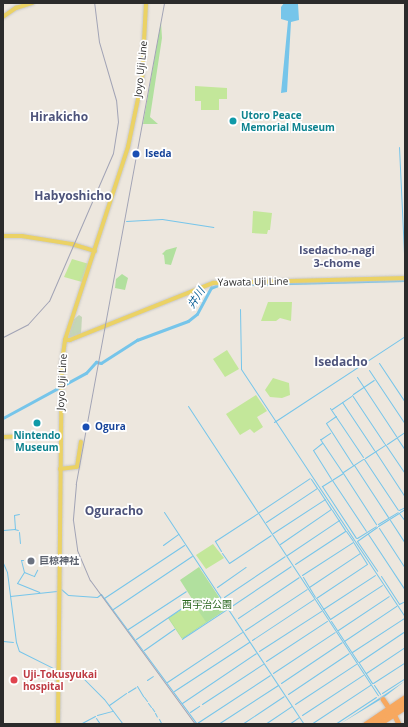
<!DOCTYPE html>
<meta charset="utf-8">
<style>
body{margin:0}
#map{position:relative;width:408px;height:727px;overflow:hidden;background:#ede7de;font-family:"Open Sans","Noto Sans JP",sans-serif}
div>[style]{position:absolute}
.green>*{inset:0;background:#b1e09e}
.cemetery>*{inset:0;background:#c4d6b6}
.pitch>*{inset:0;background:#c3e79a}
.water>*{inset:0;background:#76c5ea}
.stream>*{height:1px;margin:-0.5px;padding:0 0.5px;transform-origin:0.5px;border-radius:0.5px;background:#76c5ea}
.river>*{height:2.5px;margin:-1.25px;padding:0 1.25px;transform-origin:1.25px;border-radius:1.25px;background:#76c5ea}
.roads{filter:drop-shadow(0 0 1px #c8c8c8) drop-shadow(0 0 1px #c8c8c8)}
.major>*{height:3.5px;margin:-1.75px;padding:0 1.75px;transform-origin:1.75px;border-radius:1.75px;background:#ebd265}
.highway>*{height:4.5px;margin:-2.25px;padding:0 2.25px;transform-origin:2.25px;border-radius:2.25px;background:#f7a85f}
.rail>*{height:1px;margin:-0.5px;padding:0 0.5px;transform-origin:0.5px;border-radius:0.5px;background:#a1a3b5}
.dots>*{width:11px;height:11px;translate:-50% -50%;box-sizing:border-box;border:2px solid #fff;border-radius:50%}
span{translate:-50% -50%;white-space:nowrap;text-align:center;line-height:1.15;-webkit-text-stroke:3.5px #fff;paint-order:stroke}
.street-label{font-size:10px;color:#2b2b2b}
.culture-label{font-size:10px;color:#0d838f;font-weight:700}
.left{translate:0 -50%;text-align:left}
.transit-label{font-size:10px;color:#164399;font-weight:700}
.worship-label{font-size:10px;color:#5b616d;font-weight:700}
.park-label{font-size:10px;color:#29661e}
.health-label{font-size:10px;color:#be3a42;font-weight:700}
.neighbourhood-label{font-size:11px;color:#4d537b;font-weight:700}
.water-label{font-size:11px;color:#136498;font-style:italic}
.quarter-label{font-size:12px;color:#4d537b;font-weight:700}
.frame{position:absolute;inset:0;border:4px solid #2b2b2b;pointer-events:none}
</style>
<div id="map">
<div class="green">
<i style="clip-path:polygon(161px 22px,162px 38px,150px 117px,158px 124px,143px 124px)"></i>
<i style="clip-path:polygon(177px 247px,171px 265px,165px 264px,164px 255px,162px 254px,166px 250px)"></i>
<i style="clip-path:polygon(122px 274px,128px 278px,125px 290px,115px 288px,116px 279px)"></i>
<i style="clip-path:polygon(199px 567px,227px 609px,182px 639px,168px 618px,194px 602px,180px 580px)"></i>
</div>
<div class="cemetery">
<i style="clip-path:polygon(79px 315px,82px 317px,81px 334px,68px 338px,73px 320px)"></i>
</div>
<div class="pitch">
<i style="clip-path:polygon(195px 86px,227px 88px,227px 99px,219px 99px,219px 110px,201px 110px,201px 101px,195px 101px)"></i>
<i style="clip-path:polygon(253px 211px,272px 213px,270px 230px,268px 230px,267px 234px,252px 233px)"></i>
<i style="clip-path:polygon(72px 259px,89px 264px,82px 282px,64px 277px)"></i>
<i style="clip-path:polygon(268px 302px,292px 302px,291px 321px,280px 318px,276px 321px,261px 321px)"></i>
<i style="clip-path:polygon(227px 350px,239px 369px,225px 377px,213px 359px)"></i>
<i style="clip-path:polygon(273px 378px,289px 383px,290px 395px,282px 398px,270px 397px,265px 390px)"></i>
<i style="clip-path:polygon(256px 395px,267px 411px,257px 417px,263px 427px,254px 433px,250px 429px,240px 435px,226px 414px)"></i>
<i style="clip-path:polygon(213px 544px,224px 558px,206px 569px,196px 555px)"></i>
<i style="clip-path:polygon(193px 603px,206px 622px,182px 638px,169px 618px)"></i>
</div>
<div class="water">
<i style="clip-path:polygon(284px 3px,298px 4px,299px 20px,291px 22px,287px 92px,281px 93px,288px 21px,281px 19px,281px 7px)"></i>
<i style="clip-path:polygon(405px 681px,383px 698px,340px 724px,381px 697px)"></i>
</div>
<div class="stream">
<i style="left:399px;top:147px;width:129px;rotate:87.3deg"></i>
<i style="left:126px;top:221px;width:36px;rotate:-3deg"></i>
<i style="left:162px;top:219px;width:52px;rotate:8.9deg"></i>
<i style="left:240px;top:309px;width:60px;rotate:89deg"></i>
<i style="left:241px;top:369px;width:297px;rotate:56.5deg"></i>
<i style="left:379px;top:363px;width:47px;rotate:56.3deg"></i>
<i style="left:369px;top:370px;width:65px;rotate:56.3deg"></i>
<i style="left:357px;top:377px;width:71px;rotate:56.5deg"></i>
<i style="left:353px;top:394px;width:25px;rotate:-34deg"></i>
<i style="left:352px;top:395px;width:58px;rotate:56.3deg"></i>
<i style="left:342px;top:402px;width:58px;rotate:56.3deg"></i>
<i style="left:188px;top:406px;width:346px;rotate:56.7deg"></i>
<i style="left:330px;top:408px;width:59px;rotate:56deg"></i>
<i style="left:332px;top:409px;width:23px;rotate:-34deg"></i>
<i style="left:336px;top:416px;width:12px;rotate:145deg"></i>
<i style="left:326px;top:423px;width:50px;rotate:57.3deg"></i>
<i style="left:274px;top:422px;width:157px;rotate:-33.3deg"></i>
<i style="left:397px;top:438px;width:14px;rotate:56deg"></i>
<i style="left:320px;top:439px;width:40px;rotate:56deg"></i>
<i style="left:321px;top:439px;width:11px;rotate:-34deg"></i>
<i style="left:322px;top:443px;width:11px;rotate:142deg"></i>
<i style="left:313px;top:450px;width:34px;rotate:58deg"></i>
<i style="left:385px;top:444px;width:36px;rotate:56deg"></i>
<i style="left:387px;top:444px;width:22px;rotate:-34deg"></i>
<i style="left:375px;top:451px;width:55px;rotate:56.9deg"></i>
<i style="left:365px;top:458px;width:24px;rotate:-33deg"></i>
<i style="left:364px;top:459px;width:61px;rotate:56.3deg"></i>
<i style="left:354px;top:465px;width:62px;rotate:56.8deg"></i>
<i style="left:343px;top:472px;width:24px;rotate:-33deg"></i>
<i style="left:343px;top:473px;width:25px;rotate:148deg"></i>
<i style="left:322px;top:486px;width:62px;rotate:56.8deg"></i>
<i style="left:343px;top:473px;width:61px;rotate:57.1deg"></i>
<i style="left:311px;top:479px;width:11px;rotate:56deg"></i>
<i style="left:332px;top:480px;width:61px;rotate:56.3deg"></i>
<i style="left:318px;top:489px;width:24px;rotate:57deg"></i>
<i style="left:332px;top:510px;width:24px;rotate:57deg"></i>
<i style="left:399px;top:510px;width:7px;rotate:-27deg"></i>
<i style="left:164px;top:512px;width:254px;rotate:56.6deg"></i>
<i style="left:259px;top:512px;width:61px;rotate:-33.7deg"></i>
<i style="left:400px;top:512px;width:6px;rotate:-31deg"></i>
<i style="left:390px;top:520px;width:27px;rotate:57deg"></i>
<i style="left:266px;top:522px;width:61px;rotate:-33.7deg"></i>
<i style="left:378px;top:524px;width:23px;rotate:-31deg"></i>
<i style="left:378px;top:526px;width:25px;rotate:-32deg"></i>
<i style="left:399px;top:513px;width:10px;rotate:53deg"></i>
<i style="left:377px;top:527px;width:24px;rotate:145deg"></i>
<i style="left:357px;top:541px;width:36px;rotate:56deg"></i>
<i style="left:379px;top:528px;width:48px;rotate:57deg"></i>
<i style="left:14px;top:529px;width:4px;rotate:14deg"></i>
<i style="left:3px;top:530px;width:12px;rotate:-5deg"></i>
<i style="left:15px;top:529px;width:14px;rotate:-94deg"></i>
<i style="left:14px;top:515px;width:5px;rotate:-11deg"></i>
<i style="left:346px;top:531px;width:12px;rotate:55deg"></i>
<i style="left:19px;top:532px;width:11px;rotate:85deg"></i>
<i style="left:273px;top:533px;width:62px;rotate:-33.2deg"></i>
<i style="left:368px;top:534px;width:67px;rotate:56.5deg"></i>
<i style="left:357px;top:538px;width:22px;rotate:-32deg"></i>
<i style="left:280px;top:544px;width:62px;rotate:-34.5deg"></i>
<i style="left:163px;top:545px;width:19px;rotate:-36deg"></i>
<i style="left:221px;top:551px;width:12px;rotate:-121deg"></i>
<i style="left:215px;top:541px;width:51px;rotate:-33.1deg"></i>
<i style="left:222px;top:553px;width:12px;rotate:55deg"></i>
<i style="left:229px;top:563px;width:50px;rotate:-33.7deg"></i>
<i style="left:287px;top:555px;width:63px;rotate:-33.9deg"></i>
<i style="left:23px;top:560px;width:2px;rotate:180deg"></i>
<i style="left:21px;top:560px;width:12px;rotate:76deg"></i>
<i style="left:24px;top:572px;width:11px;rotate:22deg"></i>
<i style="left:34px;top:576px;width:7px;rotate:-63deg"></i>
<i style="left:3px;top:563px;width:10px;rotate:66deg"></i>
<i style="left:7px;top:572px;width:71px;rotate:82.7deg"></i>
<i style="left:16px;top:642px;width:9px;rotate:72deg"></i>
<i style="left:19px;top:651px;width:40px;rotate:26.6deg"></i>
<i style="left:55px;top:669px;width:26px;rotate:13deg"></i>
<i style="left:80px;top:675px;width:34px;rotate:45deg"></i>
<i style="left:104px;top:699px;width:31px;rotate:53deg"></i>
<i style="left:295px;top:564px;width:60px;rotate:-33.4deg"></i>
<i style="left:24px;top:572px;width:13px;rotate:122deg"></i>
<i style="left:17px;top:583px;width:24px;rotate:22deg"></i>
<i style="left:302px;top:575px;width:61px;rotate:-32.9deg"></i>
<i style="left:381px;top:576px;width:33px;rotate:57deg"></i>
<i style="left:399px;top:604px;width:7px;rotate:-27deg"></i>
<i style="left:303px;top:577px;width:23px;rotate:59deg"></i>
<i style="left:217px;top:587px;width:35px;rotate:-35deg"></i>
<i style="left:309px;top:587px;width:61px;rotate:-33.7deg"></i>
<i style="left:61px;top:589px;width:9px;rotate:41deg"></i>
<i style="left:68px;top:595px;width:29px;rotate:4deg"></i>
<i style="left:97px;top:597px;width:5px;rotate:-37deg"></i>
<i style="left:101px;top:594px;width:5px;rotate:53deg"></i>
<i style="left:104px;top:598px;width:96px;rotate:-33.5deg"></i>
<i style="left:10px;top:596px;width:47px;rotate:-6.1deg"></i>
<i style="left:224px;top:597px;width:73px;rotate:-33.9deg"></i>
<i style="left:104px;top:598px;width:157px;rotate:53.6deg"></i>
<i style="left:316px;top:598px;width:61px;rotate:-33.7deg"></i>
<i style="left:367px;top:564px;width:25px;rotate:-122deg"></i>
<i style="left:317px;top:599px;width:24px;rotate:57deg"></i>
<i style="left:230px;top:607px;width:73px;rotate:-33.9deg"></i>
<i style="left:113px;top:609px;width:95px;rotate:-33.9deg"></i>
<i style="left:323px;top:609px;width:62px;rotate:-33.2deg"></i>
<i style="left:238px;top:618px;width:73px;rotate:-33.9deg"></i>
<i style="left:330px;top:619px;width:62px;rotate:-33.2deg"></i>
<i style="left:331px;top:621px;width:49px;rotate:56.6deg"></i>
<i style="left:128px;top:629px;width:69px;rotate:-33.2deg"></i>
<i style="left:245px;top:630px;width:74px;rotate:-33.5deg"></i>
<i style="left:338px;top:630px;width:61px;rotate:-33.7deg"></i>
<i style="left:183px;top:638px;width:53px;rotate:-33.4deg"></i>
<i style="left:136px;top:639px;width:68px;rotate:-34.2deg"></i>
<i style="left:182px;top:639px;width:1px;rotate:-45deg"></i>
<i style="left:252px;top:640px;width:74px;rotate:-33.5deg"></i>
<i style="left:3px;top:641px;width:10px;rotate:6deg"></i>
<i style="left:344px;top:641px;width:63px;rotate:-33.9deg"></i>
<i style="left:144px;top:650px;width:37px;rotate:-35deg"></i>
<i style="left:259px;top:651px;width:74px;rotate:-32.8deg"></i>
<i style="left:352px;top:652px;width:62px;rotate:-33.2deg"></i>
<i style="left:266px;top:661px;width:73px;rotate:-33.3deg"></i>
<i style="left:359px;top:662px;width:55px;rotate:-34deg"></i>
<i style="left:359px;top:663px;width:24px;rotate:57deg"></i>
<i style="left:273px;top:673px;width:74px;rotate:-33.5deg"></i>
<i style="left:366px;top:673px;width:47px;rotate:-33.7deg"></i>
<i style="left:147px;top:680px;width:7px;rotate:-34deg"></i>
<i style="left:167px;top:682px;width:90px;rotate:-33.7deg"></i>
<i style="left:281px;top:683px;width:73px;rotate:-33.9deg"></i>
<i style="left:373px;top:683px;width:38px;rotate:-33deg"></i>
<i style="left:374px;top:685px;width:11px;rotate:56deg"></i>
<i style="left:137px;top:686px;width:12px;rotate:59deg"></i>
<i style="left:174px;top:691px;width:90px;rotate:-33.2deg"></i>
<i style="left:128px;top:692px;width:9px;rotate:-32deg"></i>
<i style="left:382px;top:693px;width:27px;rotate:-33deg"></i>
<i style="left:288px;top:694px;width:73px;rotate:-33.9deg"></i>
<i style="left:144px;top:697px;width:5px;rotate:53deg"></i>
<i style="left:148px;top:703px;width:5px;rotate:53deg"></i>
<i style="left:182px;top:703px;width:89px;rotate:-34deg"></i>
<i style="left:202px;top:704px;width:73px;rotate:-33.3deg"></i>
<i style="left:295px;top:704px;width:73px;rotate:-33.3deg"></i>
<i style="left:109px;top:705px;width:21px;rotate:-35deg"></i>
<i style="left:152px;top:708px;width:4px;rotate:56deg"></i>
<i style="left:190px;top:712px;width:11px;rotate:-34deg"></i>
<i style="left:155px;top:713px;width:4px;rotate:63deg"></i>
<i style="left:97px;top:715px;width:16px;rotate:-15deg"></i>
<i style="left:302px;top:715px;width:73px;rotate:-33.3deg"></i>
<i style="left:96px;top:718px;width:7px;rotate:56deg"></i>
<i style="left:159px;top:719px;width:4px;rotate:63deg"></i>
<i style="left:197px;top:723px;width:87px;rotate:-33.3deg"></i>
<i style="left:80px;top:724px;width:17px;rotate:-28deg"></i>
<i style="left:218px;top:724px;width:72px;rotate:-33deg"></i>
<i style="left:242px;top:724px;width:50px;rotate:-33.7deg"></i>
<i style="left:265px;top:724px;width:32px;rotate:-34deg"></i>
<i style="left:289px;top:724px;width:12px;rotate:-35deg"></i>
<i style="left:311px;top:724px;width:71px;rotate:-33.5deg"></i>
<i style="left:335px;top:724px;width:49px;rotate:-33.4deg"></i>
</div>
<div class="river">
<i style="left:250px;top:284px;width:155px;rotate:-1.5deg"></i>
<i style="left:3px;top:418px;width:94px;rotate:-28.5deg"></i>
<i style="left:86px;top:373px;width:15px;rotate:-48deg"></i>
<i style="left:96px;top:362px;width:5px;rotate:11deg"></i>
<i style="left:101px;top:363px;width:43px;rotate:-32.6deg"></i>
<i style="left:137px;top:340px;width:54px;rotate:-20.4deg"></i>
<i style="left:188px;top:321px;width:11px;rotate:-38deg"></i>
<i style="left:197px;top:314px;width:30px;rotate:-62deg"></i>
<i style="left:211px;top:288px;width:11px;rotate:-22deg"></i>
</div>
<div class="roads">
<div class="major">
<i style="left:3px;top:17px;width:16px;rotate:-35deg"></i>
<i style="left:16px;top:8px;width:17px;rotate:-17deg"></i>
<i style="left:3px;top:236px;width:19px"></i>
<i style="left:22px;top:236px;width:51px;rotate:9.1deg"></i>
<i style="left:72px;top:244px;width:24px;rotate:17deg"></i>
<i style="left:65px;top:340px;width:5px"></i>
<i style="left:70px;top:340px;width:154px;rotate:-21.7deg"></i>
<i style="left:213px;top:283px;width:192px;rotate:-1.5deg"></i>
<i style="left:3px;top:437px;width:58px;rotate:-2deg"></i>
<i style="left:60px;top:469px;width:17px;rotate:-7deg"></i>
<i style="left:77px;top:467px;width:25px;rotate:-81deg"></i>
<i style="left:58px;top:724px;width:362px;rotate:-89.4deg"></i>
<i style="left:62px;top:362px;width:22px;rotate:-82deg"></i>
<i style="left:65px;top:340px;width:203px;rotate:-71.9deg"></i>
<i style="left:128px;top:147px;width:68px;rotate:-78.2deg"></i>
<i style="left:142px;top:80px;width:77px;rotate:-87deg"></i>
</div>
<div class="highway">
<i style="left:383px;top:699px;width:11px;rotate:56deg"></i>
<i style="left:395px;top:716px;width:9px;rotate:63deg"></i>
<i style="left:365px;top:724px;width:48px;rotate:-34deg"></i>
<i style="left:371px;top:724px;width:40px;rotate:-32.9deg"></i>
<i style="left:379px;top:724px;width:31px;rotate:-33deg"></i>
</div>
</div>
<div class="rail">
<i style="left:164px;top:3px;width:489px;rotate:100.4deg"></i>
<i style="left:76px;top:484px;width:36px;rotate:95deg"></i>
<i style="left:73px;top:520px;width:30px;rotate:82deg"></i>
<i style="left:77px;top:550px;width:33px;rotate:67deg"></i>
<i style="left:90px;top:580px;width:178px;rotate:53.9deg"></i>
<i style="left:3px;top:337px;width:28px;rotate:-27deg"></i>
<i style="left:28px;top:324px;width:31px;rotate:-48deg"></i>
<i style="left:49px;top:301px;width:161px;rotate:-66.6deg"></i>
<i style="left:113px;top:153px;width:31px;rotate:-81deg"></i>
<i style="left:118px;top:122px;width:22px;rotate:-95deg"></i>
<i style="left:116px;top:100px;width:60px;rotate:-106.3deg"></i>
<i style="left:99px;top:42px;width:39px;rotate:-97deg"></i>
</div>
<div class="dots">
<i style="left:233px;top:121px;background:#0f9aa8"></i>
<i style="left:136px;top:154px;background:#1a4fb4"></i>
<i style="left:37px;top:423px;background:#0f9aa8"></i>
<i style="left:86px;top:427px;background:#1a4fb4"></i>
<i style="left:31px;top:561px;background:#6b7280"></i>
<i style="left:14px;top:680px;background:#e0444e"></i>
</div>
<div class="street-label">
<span style="left:141px;top:69px;rotate:-84deg">Joyo Uji Line</span>
<span style="left:253px;top:282px;rotate:-1deg">Yawata Uji Line</span>
<span style="left:62px;top:382px;rotate:-87deg">Joyo Uji Line</span>
</div>
<div class="culture-label">
<span class="left" style="left:241px;top:121px">Utoro Peace<br>Memorial Museum</span>
<span style="left:37px;top:441px">Nintendo<br>Museum</span>
</div>
<div class="transit-label">
<span class="left" style="left:145px;top:154px">Iseda</span>
<span class="left" style="left:95px;top:427px">Ogura</span>
</div>
<div class="worship-label">
<span class="left" style="left:39px;top:561px">巨椋神社</span>
</div>
<div class="park-label">
<span style="left:207px;top:605px">西宇治公園</span>
</div>
<div class="health-label">
<span class="left" style="left:23px;top:680px">Uji-Tokusyukai<br>hospital</span>
</div>
<div class="neighbourhood-label">
<span style="left:337px;top:257px">Isedacho-nagi<br>3-chome</span>
</div>
<div class="water-label">
<span style="left:196px;top:298px;rotate:-56deg">井川</span>
</div>
<div class="quarter-label">
<span style="left:59px;top:117px">Hirakicho</span>
<span style="left:73px;top:196px">Habyoshicho</span>
<span style="left:341px;top:362px">Isedacho</span>
<span style="left:114px;top:511px">Oguracho</span>
</div>
<div class="frame"></div>
</div>
